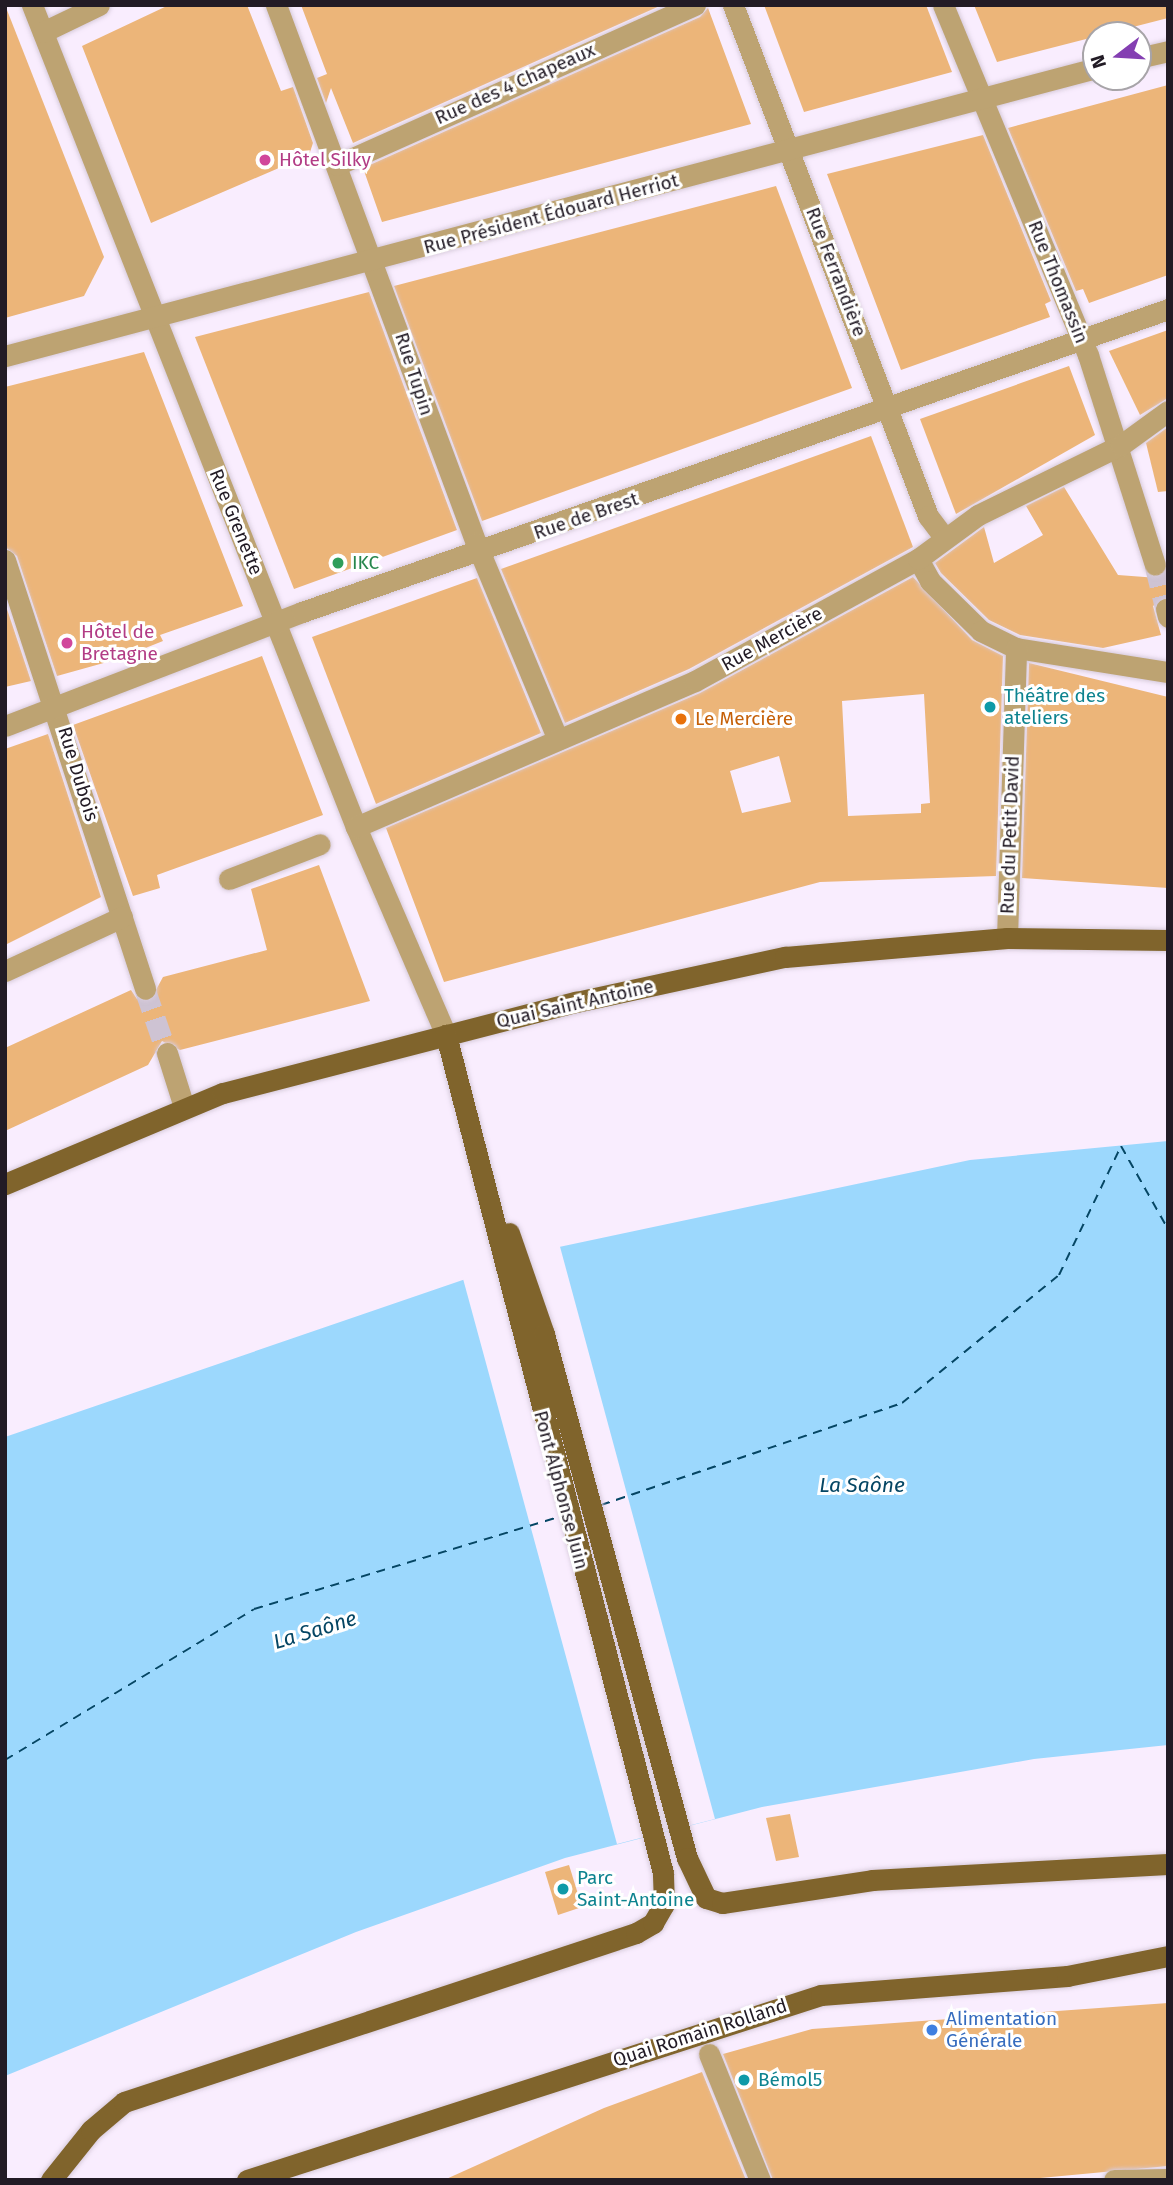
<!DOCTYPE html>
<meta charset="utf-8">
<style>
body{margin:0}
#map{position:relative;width:1173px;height:2185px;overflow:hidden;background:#f9edfe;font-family:"Fira Sans",sans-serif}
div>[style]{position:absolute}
.water>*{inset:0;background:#9cd8fd}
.pier>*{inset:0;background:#f9edfe}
.ferry>*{height:2px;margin-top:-1px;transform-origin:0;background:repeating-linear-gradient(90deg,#054664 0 9px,transparent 0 16px)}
.building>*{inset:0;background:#ecb579}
.minor-tunnel>*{height:21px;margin-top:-10.5px;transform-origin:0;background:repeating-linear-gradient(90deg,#cec3d3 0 21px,transparent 0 31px)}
.roads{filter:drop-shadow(0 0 2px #d7cbdb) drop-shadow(0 0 2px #d7cbdb)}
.minor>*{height:21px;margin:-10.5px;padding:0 10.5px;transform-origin:10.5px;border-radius:10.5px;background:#bda372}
.major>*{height:21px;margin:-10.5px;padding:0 10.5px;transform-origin:10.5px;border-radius:10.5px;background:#80642c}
.dots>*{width:19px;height:19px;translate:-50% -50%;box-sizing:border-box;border:4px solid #fff;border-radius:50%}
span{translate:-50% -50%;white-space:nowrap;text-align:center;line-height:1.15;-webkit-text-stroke:6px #fff;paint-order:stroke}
.street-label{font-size:19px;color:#221b25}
.hotel-label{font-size:19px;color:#b23c85}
.left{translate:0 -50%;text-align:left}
.leisure-label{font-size:19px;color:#27864d}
.culture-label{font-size:19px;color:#0d838f}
.food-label{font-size:19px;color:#c56008}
.shop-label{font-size:19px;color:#366cbe}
.water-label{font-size:21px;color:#054664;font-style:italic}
.frame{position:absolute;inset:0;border:7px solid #221b25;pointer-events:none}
.north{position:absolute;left:1082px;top:21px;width:70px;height:70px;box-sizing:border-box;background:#fff;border:2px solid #a7a4a8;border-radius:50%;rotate:253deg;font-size:19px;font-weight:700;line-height:28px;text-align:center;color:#221b25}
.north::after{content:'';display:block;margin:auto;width:24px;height:32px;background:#843fb2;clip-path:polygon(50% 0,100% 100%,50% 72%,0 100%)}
</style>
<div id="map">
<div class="water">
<i style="clip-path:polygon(1168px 1141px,1168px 1745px,1034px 1759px,762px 1807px,565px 1858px,356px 1932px,5px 2076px,5px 1437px,559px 1247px,970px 1160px)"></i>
</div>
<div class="pier">
<i style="clip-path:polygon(559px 1243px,715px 1819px,617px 1844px,462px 1275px)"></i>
</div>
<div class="ferry">
<i style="left:601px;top:1505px;width:318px;rotate:-18.7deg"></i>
<i style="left:902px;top:1403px;width:203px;rotate:-39.2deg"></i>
<i style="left:1059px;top:1275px;width:143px;rotate:-64.3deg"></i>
<i style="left:1121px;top:1146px;width:95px;rotate:60.5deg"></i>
<i style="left:5px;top:1760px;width:291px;rotate:-31.2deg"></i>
<i style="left:254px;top:1609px;width:319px;rotate:-16.8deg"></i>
</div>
<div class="building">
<i style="clip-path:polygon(5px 5px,104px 257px,84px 296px,5px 318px)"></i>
<i style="clip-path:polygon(169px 5px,247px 5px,281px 91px,293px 87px,313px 143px,309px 155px,151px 223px,82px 46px)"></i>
<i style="clip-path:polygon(301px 5px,662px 5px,353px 143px,331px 88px,326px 103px,317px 78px,327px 74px)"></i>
<i style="clip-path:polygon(764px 5px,926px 5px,952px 72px,804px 112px)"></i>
<i style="clip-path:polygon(974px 5px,1168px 5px,1168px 18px,997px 62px)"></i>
<i style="clip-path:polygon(708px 8px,751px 124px,382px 222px,363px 168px,700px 17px)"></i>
<i style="clip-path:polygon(1168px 85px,1168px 275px,1089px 303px,1083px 289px,1076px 291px,1008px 128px)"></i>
<i style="clip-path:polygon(983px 135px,1051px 301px,1045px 304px,1050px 317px,901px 370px,827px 174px)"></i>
<i style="clip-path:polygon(776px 186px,852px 388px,482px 521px,394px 286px)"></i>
<i style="clip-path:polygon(369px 292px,457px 530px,294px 589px,195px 337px)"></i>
<i style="clip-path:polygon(1168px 330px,1168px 398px,1140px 415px,1109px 351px)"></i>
<i style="clip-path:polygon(144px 352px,243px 606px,160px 635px,163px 641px,118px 659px,57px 676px,17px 556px,5px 547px,5px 387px)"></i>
<i style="clip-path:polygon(1069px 366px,1095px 435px,956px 514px,920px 419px)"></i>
<i style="clip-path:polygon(1168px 427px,1168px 491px,1158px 492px,1146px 443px)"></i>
<i style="clip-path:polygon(871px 436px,913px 547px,689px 669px,565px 723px,501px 569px)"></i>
<i style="clip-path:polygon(1064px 487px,1118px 575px,1158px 578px,1168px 568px,1168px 596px,1153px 606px,1161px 635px,1103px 648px,1020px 635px,989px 620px,941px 573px,935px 563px,984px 527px,994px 563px,1043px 535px,1026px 506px)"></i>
<i style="clip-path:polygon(evenodd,913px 577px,972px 640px,1003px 656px,996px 876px,820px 882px,444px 982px,386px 828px,700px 693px,913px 577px,924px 694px,930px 803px,921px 804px,921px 813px,848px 816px,842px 701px,924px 694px,913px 577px,779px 756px,791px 802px,742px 813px,730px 771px,779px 756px)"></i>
<i style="clip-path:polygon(477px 578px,541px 733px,376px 804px,312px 637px)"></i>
<i style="clip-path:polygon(5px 603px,31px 681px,5px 687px)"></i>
<i style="clip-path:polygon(262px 656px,323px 815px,157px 875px,160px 888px,133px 896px,73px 725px)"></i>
<i style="clip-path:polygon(1029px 663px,1168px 697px,1168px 888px,1022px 878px)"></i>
<i style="clip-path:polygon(48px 734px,101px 897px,5px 945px,5px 749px)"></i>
<i style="clip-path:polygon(319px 865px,370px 1001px,180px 1050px,162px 1041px,148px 1065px,5px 1131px,5px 1048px,131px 990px,137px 999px,150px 1001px,163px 977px,267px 950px,251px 889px)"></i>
<i style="clip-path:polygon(790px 1814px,799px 1857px,776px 1861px,766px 1818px)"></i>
<i style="clip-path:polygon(569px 1865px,582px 1907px,558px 1915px,545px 1872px)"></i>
<i style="clip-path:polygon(1168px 2003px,1168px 2166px,1019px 2180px,773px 2180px,723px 2054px,812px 2029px)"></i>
<i style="clip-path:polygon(702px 2072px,746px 2180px,444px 2180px,604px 2108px)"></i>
</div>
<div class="minor-tunnel">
<i style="left:1155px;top:565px;width:45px;rotate:76deg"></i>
<i style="left:145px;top:989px;width:68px;rotate:71deg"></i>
</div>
<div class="roads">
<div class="minor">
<i style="left:32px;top:5px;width:884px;rotate:68.49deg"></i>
<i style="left:356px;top:827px;width:227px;rotate:66.6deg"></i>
<i style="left:276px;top:5px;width:574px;rotate:69.61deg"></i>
<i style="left:476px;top:543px;width:213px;rotate:67.4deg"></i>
<i style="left:733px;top:5px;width:547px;rotate:69.11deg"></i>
<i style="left:928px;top:516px;width:26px;rotate:53deg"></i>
<i style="left:943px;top:5px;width:379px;rotate:67.5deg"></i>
<i style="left:1088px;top:355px;width:220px;rotate:72.3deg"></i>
<i style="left:43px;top:32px;width:62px;rotate:-25.7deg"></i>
<i style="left:1138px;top:58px;width:31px;rotate:-13deg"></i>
<i style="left:337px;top:165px;width:392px;rotate:-24.1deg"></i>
<i style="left:5px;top:356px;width:1128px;rotate:-14.79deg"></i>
<i style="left:918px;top:559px;width:25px;rotate:61deg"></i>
<i style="left:930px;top:581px;width:71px;rotate:44.4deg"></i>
<i style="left:981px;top:631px;width:39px;rotate:26deg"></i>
<i style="left:1016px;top:648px;width:154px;rotate:9deg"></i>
<i style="left:5px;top:560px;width:451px;rotate:71.9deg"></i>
<i style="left:1166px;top:609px;width:8px;rotate:76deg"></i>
<i style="left:5px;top:726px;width:318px;rotate:-21deg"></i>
<i style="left:302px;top:612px;width:917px;rotate:-19.28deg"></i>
<i style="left:356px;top:827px;width:369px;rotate:-23.3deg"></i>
<i style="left:695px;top:681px;width:254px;rotate:-28.7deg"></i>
<i style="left:918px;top:559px;width:74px;rotate:-36.3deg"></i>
<i style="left:978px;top:515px;width:159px;rotate:-26.1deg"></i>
<i style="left:1121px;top:445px;width:58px;rotate:-35.9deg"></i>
<i style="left:229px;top:879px;width:97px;rotate:-21deg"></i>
<i style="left:1007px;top:938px;width:290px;rotate:-88.2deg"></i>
<i style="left:5px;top:971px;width:129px;rotate:-24.8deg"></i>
<i style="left:167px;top:1053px;width:57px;rotate:72.5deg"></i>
<i style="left:709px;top:2054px;width:136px;rotate:68deg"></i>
<i style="left:1114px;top:2180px;width:54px;rotate:-1.1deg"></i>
</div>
<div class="major">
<i style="left:5px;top:1184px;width:236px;rotate:-22.7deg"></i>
<i style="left:223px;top:1093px;width:365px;rotate:-14.5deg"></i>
<i style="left:576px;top:1002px;width:214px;rotate:-12.2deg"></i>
<i style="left:785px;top:957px;width:223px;rotate:-4.9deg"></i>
<i style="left:1007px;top:938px;width:161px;rotate:0.7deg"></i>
<i style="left:509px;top:1233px;width:107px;rotate:70.9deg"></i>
<i style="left:544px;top:1334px;width:543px;rotate:74.74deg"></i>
<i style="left:687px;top:1858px;width:44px;rotate:64.6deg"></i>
<i style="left:706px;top:1898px;width:17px;rotate:17deg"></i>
<i style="left:722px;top:1903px;width:152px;rotate:-8.7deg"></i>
<i style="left:872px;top:1880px;width:296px;rotate:-3.1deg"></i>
<i style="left:51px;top:2180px;width:64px;rotate:-51.3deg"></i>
<i style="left:91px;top:2130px;width:43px;rotate:-40.3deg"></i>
<i style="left:124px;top:2102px;width:539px;rotate:-18.27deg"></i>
<i style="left:636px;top:1933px;width:20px;rotate:-30deg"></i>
<i style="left:653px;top:1923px;width:22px;rotate:-60deg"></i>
<i style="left:664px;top:1904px;width:31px;rotate:-92deg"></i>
<i style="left:663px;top:1873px;width:866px;rotate:-104.52deg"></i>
<i style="left:247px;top:2180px;width:603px;rotate:-17.86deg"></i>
<i style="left:821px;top:1995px;width:247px;rotate:-4.4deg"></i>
<i style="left:1067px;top:1976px;width:103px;rotate:-11.2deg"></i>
</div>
</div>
<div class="dots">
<i style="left:265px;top:160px;background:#d1479c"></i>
<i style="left:338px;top:563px;background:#2e9e5b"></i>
<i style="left:67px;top:643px;background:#d1479c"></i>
<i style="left:990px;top:707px;background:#0f9aa8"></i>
<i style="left:681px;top:719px;background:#e8710a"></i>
<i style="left:563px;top:1889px;background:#0f9aa8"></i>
<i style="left:932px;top:2030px;background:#3f7fe0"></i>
<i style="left:744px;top:2080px;background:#0f9aa8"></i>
</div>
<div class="street-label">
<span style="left:515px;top:84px;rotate:-24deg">Rue des 4 Chapeaux</span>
<span style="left:551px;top:214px;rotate:-15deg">Rue Président Édouard Herriot</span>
<span style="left:836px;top:272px;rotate:69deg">Rue Ferrandière</span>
<span style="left:1058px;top:282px;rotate:68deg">Rue Thomassin</span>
<span style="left:414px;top:374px;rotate:72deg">Rue Tupin</span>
<span style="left:586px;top:516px;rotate:-19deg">Rue de Brest</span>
<span style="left:236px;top:522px;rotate:68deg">Rue Grenette</span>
<span style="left:772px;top:639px;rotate:-29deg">Rue Mercière</span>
<span style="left:78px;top:774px;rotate:73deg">Rue Dubois</span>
<span style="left:1010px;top:835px;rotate:-88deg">Rue du Petit David</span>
<span style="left:575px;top:1004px;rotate:-13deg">Quai Saint Antoine</span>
<span style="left:561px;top:1490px;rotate:75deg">Pont Alphonse Juin</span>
<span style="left:700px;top:2033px;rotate:-18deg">Quai Romain Rolland</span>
</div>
<div class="hotel-label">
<span class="left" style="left:279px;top:160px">Hôtel Silky</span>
<span class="left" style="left:81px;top:643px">Hôtel de<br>Bretagne</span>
</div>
<div class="leisure-label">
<span class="left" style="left:352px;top:563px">IKC</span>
</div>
<div class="culture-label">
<span class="left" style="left:1004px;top:707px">Théâtre des<br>ateliers</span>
<span class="left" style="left:577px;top:1889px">Parc<br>Saint-Antoine</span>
<span class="left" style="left:758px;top:2080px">Bémol5</span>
</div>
<div class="food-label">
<span class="left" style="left:695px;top:719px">Le Mercière</span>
</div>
<div class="shop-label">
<span class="left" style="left:946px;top:2030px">Alimentation<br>Générale</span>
</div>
<div class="water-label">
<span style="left:862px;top:1485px">La Saône</span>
<span style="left:315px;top:1630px;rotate:-17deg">La Saône</span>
</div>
<div class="frame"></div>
<div class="north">N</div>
</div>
